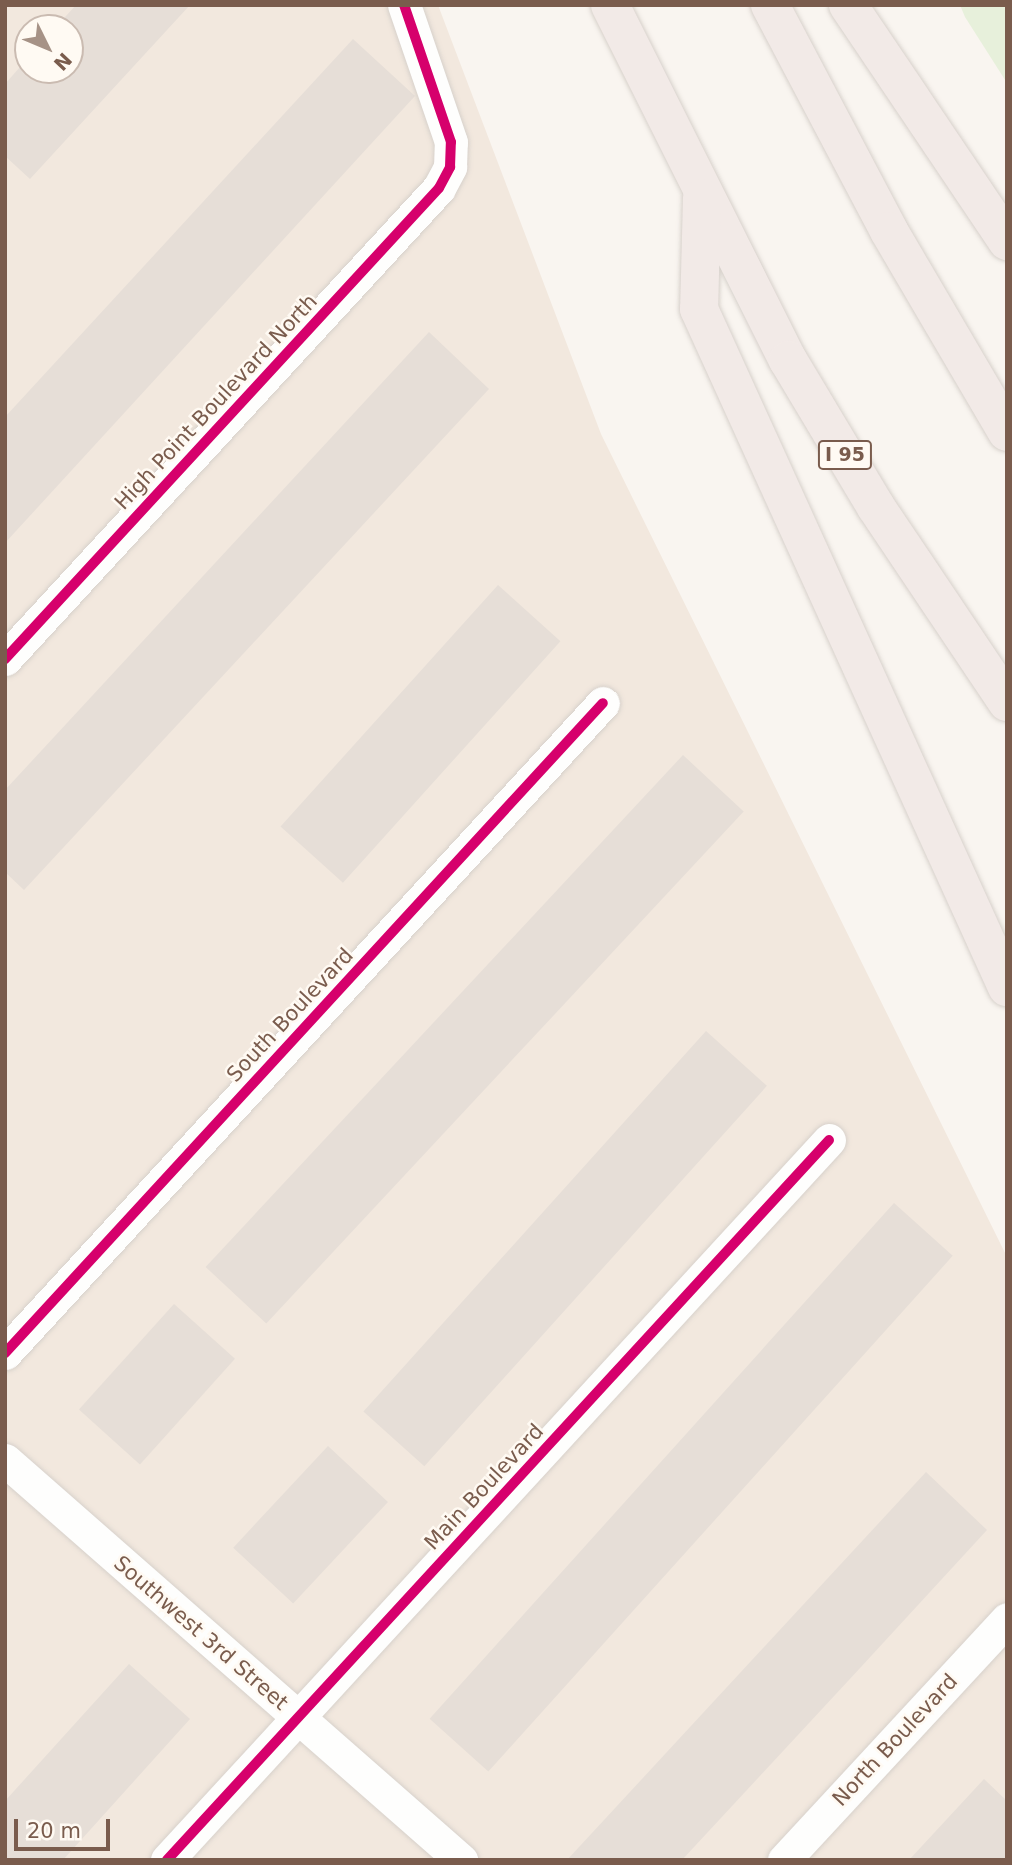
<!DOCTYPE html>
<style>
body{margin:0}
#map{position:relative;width:1012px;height:1865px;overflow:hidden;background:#f9f5f0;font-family:"DejaVu Sans",sans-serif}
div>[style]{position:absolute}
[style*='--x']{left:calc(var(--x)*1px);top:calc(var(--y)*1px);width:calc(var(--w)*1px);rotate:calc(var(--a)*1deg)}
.residential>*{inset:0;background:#f2e8de}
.green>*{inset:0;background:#e7f0db}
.building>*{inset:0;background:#e6ded7;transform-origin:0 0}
.roads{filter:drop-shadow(0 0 2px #d7d1cb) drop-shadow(0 0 2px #d7d1cb)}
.minor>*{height:33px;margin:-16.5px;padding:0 16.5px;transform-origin:16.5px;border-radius:16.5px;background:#fefefd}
.highway>*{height:38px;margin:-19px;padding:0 19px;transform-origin:19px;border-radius:19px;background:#f2eae7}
.cycleway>*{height:10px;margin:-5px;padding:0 5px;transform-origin:5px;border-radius:5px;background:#d6006c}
span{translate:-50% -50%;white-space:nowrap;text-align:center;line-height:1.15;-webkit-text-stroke:5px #fffaf3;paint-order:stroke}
.shield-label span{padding:2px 5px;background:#fffaf3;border:2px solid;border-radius:5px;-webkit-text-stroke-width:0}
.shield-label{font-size:19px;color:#7a5c4d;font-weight:700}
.street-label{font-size:21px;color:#7a5c4d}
.frame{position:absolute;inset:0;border:7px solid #7a5c4d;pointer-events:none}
.north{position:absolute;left:14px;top:14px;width:70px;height:70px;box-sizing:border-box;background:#fffaf3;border:2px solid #cabbb1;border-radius:50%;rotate:133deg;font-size:19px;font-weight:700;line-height:28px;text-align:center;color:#7a5c4d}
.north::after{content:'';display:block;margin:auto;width:24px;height:32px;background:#a69286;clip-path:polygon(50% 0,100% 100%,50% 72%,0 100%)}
.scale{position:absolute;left:14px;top:1819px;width:96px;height:32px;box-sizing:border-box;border:4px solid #7a5c4d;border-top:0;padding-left:9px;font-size:21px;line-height:24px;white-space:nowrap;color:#7a5c4d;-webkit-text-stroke:5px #fffaf3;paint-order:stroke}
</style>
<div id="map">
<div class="residential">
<div style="clip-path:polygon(evenodd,5px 5px,438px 5px,601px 434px,1007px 1257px,1007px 1860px,5px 1860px,5px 5px,28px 28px,70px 28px,70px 70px,28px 70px,28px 28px)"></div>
</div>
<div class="green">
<div style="clip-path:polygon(960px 5px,1007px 5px,1007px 83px,965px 17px)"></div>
</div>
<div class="building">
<div style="clip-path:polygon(76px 5px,190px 5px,30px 179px,5px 156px,5px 84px,28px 58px,28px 70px,70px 70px,70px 28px,55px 28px)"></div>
<div style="clip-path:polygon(353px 39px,415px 96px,5px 543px,5px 417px)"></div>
<div style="clip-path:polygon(429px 332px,489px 389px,24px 890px,5px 872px,5px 790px)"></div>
<div style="left:498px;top:585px;width:84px;height:325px;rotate:42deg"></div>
<div style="left:683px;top:755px;width:83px;height:700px;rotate:43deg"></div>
<div style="left:706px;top:1031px;width:82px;height:512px;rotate:42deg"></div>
<div style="left:894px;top:1203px;width:79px;height:694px;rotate:42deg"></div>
<div style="left:174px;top:1304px;width:82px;height:142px;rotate:42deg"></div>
<div style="left:328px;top:1446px;width:82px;height:139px;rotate:43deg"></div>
<div style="clip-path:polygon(926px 1472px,987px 1530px,861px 1667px,682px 1860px,567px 1860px)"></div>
<div style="clip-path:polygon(129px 1664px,190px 1719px,63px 1860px,5px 1860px,5px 1801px)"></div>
<div style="clip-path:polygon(984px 1779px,1007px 1801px,1007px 1860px,909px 1860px)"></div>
</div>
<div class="roads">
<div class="minor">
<div style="--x:5;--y:659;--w:640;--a:-47.34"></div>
<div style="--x:439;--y:188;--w:24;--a:-62"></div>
<div style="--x:450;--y:167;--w:25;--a:-88"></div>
<div style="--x:451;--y:142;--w:145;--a:-108.9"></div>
<div style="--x:5;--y:1353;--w:883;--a:-47.39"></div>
<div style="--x:5;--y:1460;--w:607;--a:41.26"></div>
<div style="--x:167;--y:1860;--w:978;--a:-47.4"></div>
<div style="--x:784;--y:1860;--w:328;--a:-47.2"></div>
</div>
<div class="highway">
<div style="--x:610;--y:5;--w:397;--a:63.4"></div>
<div style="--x:788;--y:360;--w:171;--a:59.1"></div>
<div style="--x:876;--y:507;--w:235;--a:56.1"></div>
<div style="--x:770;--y:5;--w:255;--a:62.2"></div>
<div style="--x:889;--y:231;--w:233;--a:59.6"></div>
<div style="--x:848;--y:5;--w:285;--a:56"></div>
<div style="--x:702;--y:198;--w:111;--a:91.5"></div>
<div style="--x:699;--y:309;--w:745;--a:65.57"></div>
</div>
</div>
<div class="cycleway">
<div style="--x:5;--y:659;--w:640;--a:-47.34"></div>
<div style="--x:439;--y:188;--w:24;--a:-62"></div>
<div style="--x:450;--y:167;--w:25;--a:-88"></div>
<div style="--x:451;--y:142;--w:145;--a:-108.9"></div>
<div style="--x:5;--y:1353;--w:883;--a:-47.39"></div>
<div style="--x:167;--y:1860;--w:978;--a:-47.4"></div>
</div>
<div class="shield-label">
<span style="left:845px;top:455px">I 95</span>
</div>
<div class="street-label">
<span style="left:216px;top:402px;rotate:-47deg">High Point Boulevard North</span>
<span style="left:290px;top:1015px;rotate:-47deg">South Boulevard</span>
<span style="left:484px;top:1487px;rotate:-47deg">Main Boulevard</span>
<span style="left:201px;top:1633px;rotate:41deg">Southwest 3rd Street</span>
<span style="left:895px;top:1740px;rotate:-47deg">North Boulevard</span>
</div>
<div class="frame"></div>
<div class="north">N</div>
<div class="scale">20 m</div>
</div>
